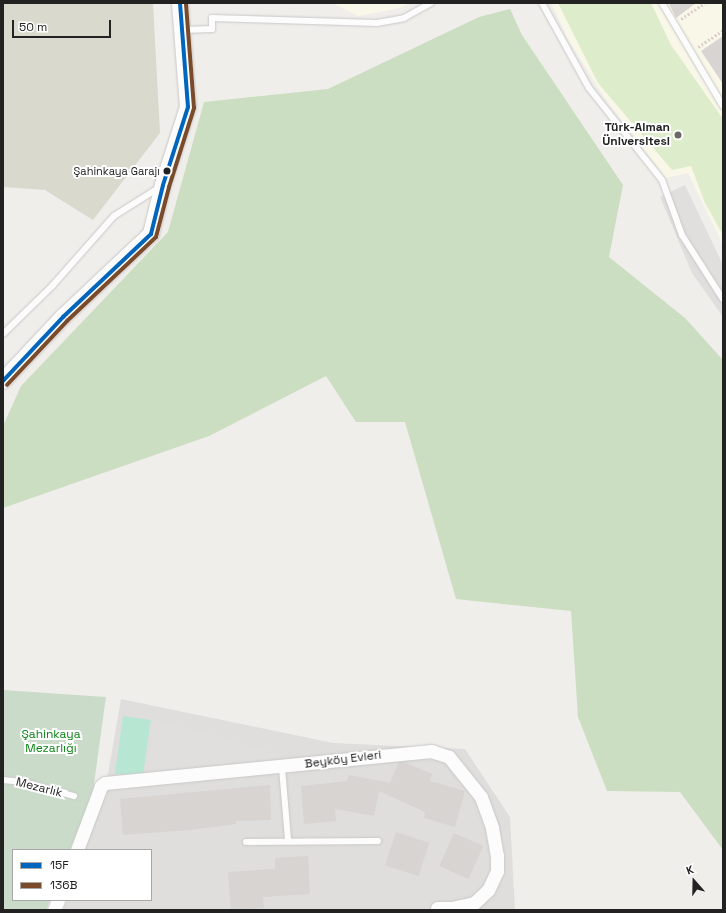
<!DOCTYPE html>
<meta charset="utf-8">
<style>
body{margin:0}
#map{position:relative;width:726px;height:913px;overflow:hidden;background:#f0eeeb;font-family:"Space Grotesk",sans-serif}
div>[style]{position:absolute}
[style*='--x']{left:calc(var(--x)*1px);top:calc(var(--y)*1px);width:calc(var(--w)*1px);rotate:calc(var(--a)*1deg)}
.residential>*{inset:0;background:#dfdedc}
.education>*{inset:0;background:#f8f7e8}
.construction>*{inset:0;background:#d9d9cd}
.grass>*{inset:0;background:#ddeccb}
.forest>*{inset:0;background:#cbdec1}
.cemetery>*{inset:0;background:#cadbca}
.pitch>*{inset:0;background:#b7e6d2;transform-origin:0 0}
.parking>*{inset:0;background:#e0dfde}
.building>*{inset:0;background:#d7d4d2;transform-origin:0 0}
.path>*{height:2.5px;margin-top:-1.25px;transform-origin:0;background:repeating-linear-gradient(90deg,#dccecd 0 2px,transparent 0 4px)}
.roads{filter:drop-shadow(0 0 1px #c9c8c7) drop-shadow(0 0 1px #c9c8c7)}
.service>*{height:6px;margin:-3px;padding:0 3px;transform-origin:3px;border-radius:3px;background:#fdfcfc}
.minor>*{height:13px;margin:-6.5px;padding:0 6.5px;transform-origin:6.5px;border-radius:6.5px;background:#fdfcfc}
.tertiary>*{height:16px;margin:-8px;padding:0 8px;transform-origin:8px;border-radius:8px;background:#fdfcfc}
.bus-1>*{height:4px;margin:-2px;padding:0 2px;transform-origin:2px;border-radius:2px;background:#0065bd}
.bus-2>*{height:4px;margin:-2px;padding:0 2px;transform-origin:2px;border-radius:2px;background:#7a4b2a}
.dots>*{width:11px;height:11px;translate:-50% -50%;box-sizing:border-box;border:2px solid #fff;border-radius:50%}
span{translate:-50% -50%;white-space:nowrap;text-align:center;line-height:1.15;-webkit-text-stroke:4px #fff;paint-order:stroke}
.bus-label{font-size:11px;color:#222}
.right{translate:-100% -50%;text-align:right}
.poi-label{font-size:12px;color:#222;font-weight:700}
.park-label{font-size:12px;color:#0c8416}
.street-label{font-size:12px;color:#222}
.frame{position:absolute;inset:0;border:4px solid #222;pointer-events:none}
.legend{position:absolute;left:12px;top:849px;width:140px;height:52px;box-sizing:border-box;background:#fff;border:1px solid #a7a7a7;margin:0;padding:5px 7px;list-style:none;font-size:12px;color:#222}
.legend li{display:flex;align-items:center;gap:8px;height:20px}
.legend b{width:20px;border:1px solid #a7a7a7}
.north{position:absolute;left:674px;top:861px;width:40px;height:40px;-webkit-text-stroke:3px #fff;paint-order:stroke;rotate:340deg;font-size:11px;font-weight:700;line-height:16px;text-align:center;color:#222}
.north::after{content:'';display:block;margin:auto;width:14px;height:18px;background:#222;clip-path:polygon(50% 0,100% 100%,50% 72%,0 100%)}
.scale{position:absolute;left:12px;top:20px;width:99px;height:18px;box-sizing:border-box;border:2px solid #222;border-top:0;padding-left:5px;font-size:12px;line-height:14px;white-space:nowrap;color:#222;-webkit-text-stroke:3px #fff;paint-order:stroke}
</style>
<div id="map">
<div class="residential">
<div style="clip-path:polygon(121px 699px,333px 743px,465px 749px,510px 817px,515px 910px,63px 910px,67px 900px,151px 900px,151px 850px,85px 850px,104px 797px)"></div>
</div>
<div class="education">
<div style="clip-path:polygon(332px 3px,409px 3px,400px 8px,358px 16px)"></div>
<div style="clip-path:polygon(551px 3px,723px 3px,723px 245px,688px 173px,666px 178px,604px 97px,569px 41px)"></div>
</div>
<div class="construction">
<div style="clip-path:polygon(3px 3px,153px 3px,160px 133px,93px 220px,45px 190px,3px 187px)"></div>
</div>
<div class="grass">
<div style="clip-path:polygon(558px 3px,651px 3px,671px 45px,723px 119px,723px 235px,705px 203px,691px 166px,672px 170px,598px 83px)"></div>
</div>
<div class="forest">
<div style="clip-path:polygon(510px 9px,522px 35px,623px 185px,609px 257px,685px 318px,723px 360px,723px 850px,680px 792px,607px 791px,578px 717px,571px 611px,456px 599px,405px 422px,356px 422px,326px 376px,209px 436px,3px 508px,3px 426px,21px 386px,168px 232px,204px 102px,328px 89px,479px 17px)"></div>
</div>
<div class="cemetery">
<div style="clip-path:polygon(3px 690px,106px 697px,93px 791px,70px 850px,13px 850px,13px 900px,50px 900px,46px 910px,3px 910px)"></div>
</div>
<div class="pitch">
<div style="left:123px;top:716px;width:28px;height:58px;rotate:8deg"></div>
</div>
<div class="parking">
<div style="clip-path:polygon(685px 185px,723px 265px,723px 317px,692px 273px,660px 197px)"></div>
<div style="clip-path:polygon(153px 719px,279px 754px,278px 766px,148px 773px)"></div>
</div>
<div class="building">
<div style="clip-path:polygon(669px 3px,696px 3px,676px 18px)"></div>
<div style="clip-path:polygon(723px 36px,723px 84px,701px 51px)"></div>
<div style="clip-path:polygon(399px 762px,404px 762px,432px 774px,430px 781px,465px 791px,455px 827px,424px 818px,425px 812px,379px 791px,374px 816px,335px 809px,336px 821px,304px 824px,301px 786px,347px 781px,349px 775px,390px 783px)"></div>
<div style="clip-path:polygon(270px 785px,271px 820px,235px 821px,236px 824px,190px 830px,123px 835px,120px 799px)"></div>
<div style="left:396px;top:832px;width:35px;height:35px;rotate:18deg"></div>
<div style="left:454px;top:833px;width:32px;height:36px;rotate:24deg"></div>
<div style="clip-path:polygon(308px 856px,310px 894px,263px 897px,264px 908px,231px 910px,228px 872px,275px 869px,275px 858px)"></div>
</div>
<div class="path">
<div style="--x:681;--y:19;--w:29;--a:-34"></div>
<div style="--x:698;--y:47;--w:30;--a:-34"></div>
</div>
<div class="roads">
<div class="service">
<div style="--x:542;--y:3;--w:97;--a:61.1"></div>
<div style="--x:589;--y:88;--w:117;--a:51.6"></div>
<div style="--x:662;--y:180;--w:59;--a:70"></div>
<div style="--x:682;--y:235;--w:76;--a:57.4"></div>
<div style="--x:662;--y:3;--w:120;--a:59.4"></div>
<div style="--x:183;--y:30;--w:29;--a:-2"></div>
<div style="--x:212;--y:29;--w:11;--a:-90"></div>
<div style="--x:212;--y:18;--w:165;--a:1.7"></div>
<div style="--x:377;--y:23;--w:27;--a:-10"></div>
<div style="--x:404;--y:18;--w:31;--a:-29"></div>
<div style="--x:3;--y:334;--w:70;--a:-44.4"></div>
<div style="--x:53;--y:285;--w:92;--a:-48.5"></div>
<div style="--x:114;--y:216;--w:54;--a:-32.2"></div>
<div style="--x:282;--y:768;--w:72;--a:85.2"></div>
<div style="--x:3;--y:780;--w:20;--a:6"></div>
<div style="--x:23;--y:782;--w:53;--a:15.4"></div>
<div style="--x:246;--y:842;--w:132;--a:-0.4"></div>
</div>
<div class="minor">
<div style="--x:77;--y:850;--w:68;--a:-69.4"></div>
<div style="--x:101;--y:786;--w:5;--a:-37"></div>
<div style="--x:105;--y:783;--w:328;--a:-5.6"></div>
<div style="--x:431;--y:751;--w:19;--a:18"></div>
<div style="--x:449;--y:757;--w:51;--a:51.3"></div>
<div style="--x:481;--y:797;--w:33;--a:70"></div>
<div style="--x:492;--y:828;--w:27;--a:80"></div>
<div style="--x:497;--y:855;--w:16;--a:90"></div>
<div style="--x:497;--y:871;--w:21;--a:115"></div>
<div style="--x:488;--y:890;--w:19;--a:137"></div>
<div style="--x:474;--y:903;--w:22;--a:167"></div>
<div style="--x:453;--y:908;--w:16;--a:180"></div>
<div style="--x:54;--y:910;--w:11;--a:-68"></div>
</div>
<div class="tertiary">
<div style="--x:3;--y:381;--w:88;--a:-46.8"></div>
<div style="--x:63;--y:317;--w:121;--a:-43.3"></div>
<div style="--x:151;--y:234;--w:50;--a:-76.2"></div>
<div style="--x:163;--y:185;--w:82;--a:-72.2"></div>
<div style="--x:188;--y:107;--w:104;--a:-94.4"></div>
</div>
</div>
<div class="bus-1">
<div style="--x:3;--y:381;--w:88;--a:-46.8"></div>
<div style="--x:63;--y:317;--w:121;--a:-43.3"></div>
<div style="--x:151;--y:234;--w:50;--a:-76.2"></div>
<div style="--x:163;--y:185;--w:82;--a:-72.2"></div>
<div style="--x:188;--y:107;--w:104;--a:-94.4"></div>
</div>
<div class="bus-2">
<div style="--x:7;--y:385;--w:88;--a:-46.8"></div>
<div style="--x:67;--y:321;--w:122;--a:-43.3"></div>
<div style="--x:156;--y:237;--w:52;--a:-75.4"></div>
<div style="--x:169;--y:187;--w:83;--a:-72.4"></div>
<div style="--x:194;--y:108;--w:105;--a:-94.4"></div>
</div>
<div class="dots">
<div style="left:678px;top:135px;background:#6a6968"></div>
<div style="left:167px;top:171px;background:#222"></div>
</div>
<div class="bus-label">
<span class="right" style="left:160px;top:171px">Şahinkaya Garajı</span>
</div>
<div class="poi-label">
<span class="right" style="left:670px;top:135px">Türk-Alman<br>Üniversitesi</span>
</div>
<div class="park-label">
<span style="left:51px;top:742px">Şahinkaya<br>Mezarlığı</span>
</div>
<div class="street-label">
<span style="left:343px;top:760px;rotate:-7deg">Beyköy Evleri</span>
<span style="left:39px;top:788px;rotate:14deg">Mezarlık</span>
</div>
<div class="frame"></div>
<ul class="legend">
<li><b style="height:5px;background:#0065bd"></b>15F</li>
<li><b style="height:5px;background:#7a4b2a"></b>136B</li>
</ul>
<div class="north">K</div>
<div class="scale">50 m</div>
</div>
